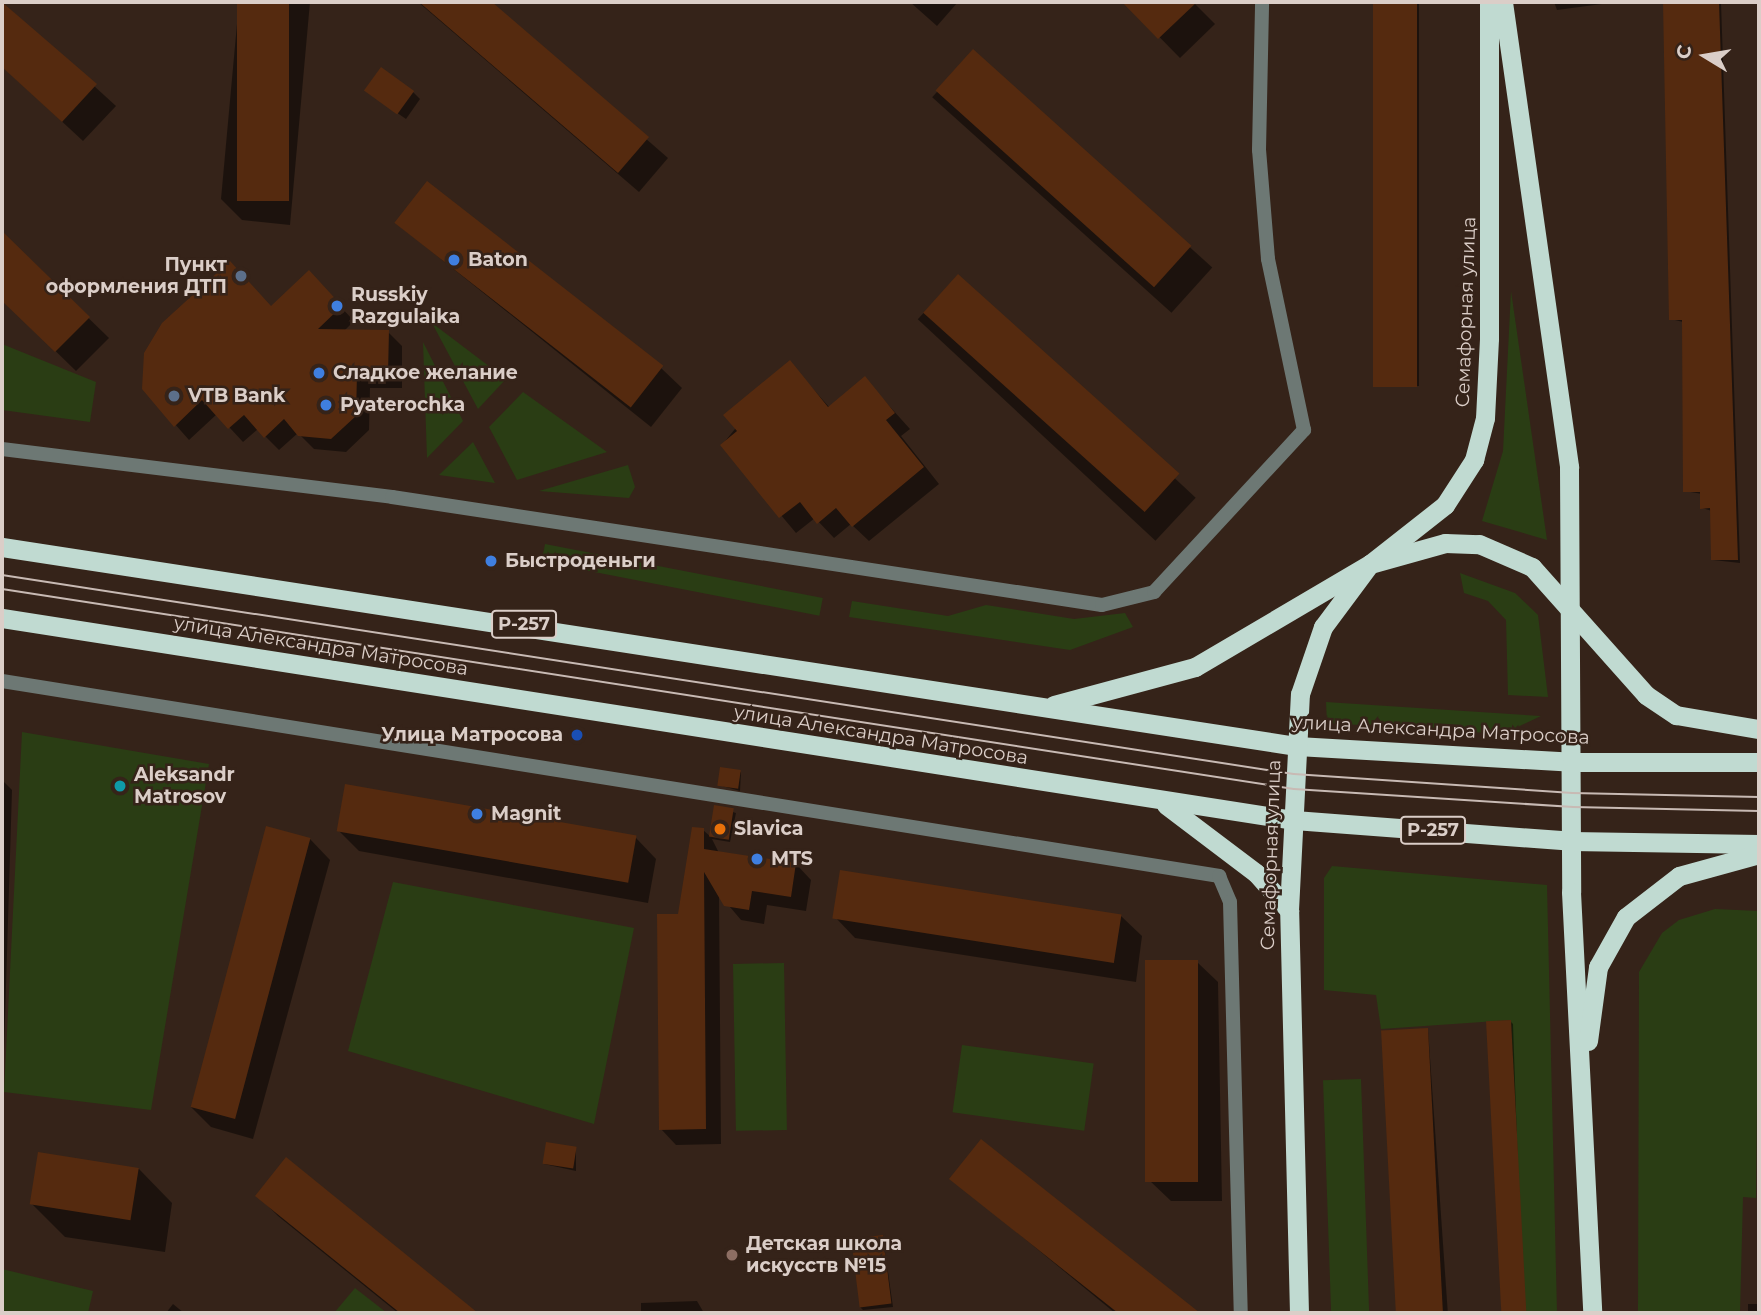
<!DOCTYPE html>
<meta charset="utf-8">
<style>
body{margin:0}
#map{position:relative;width:1761px;height:1315px;overflow:hidden;background:#352319;font-family:Montserrat,sans-serif}
div>[style]{position:absolute}
[style*='--x']{left:calc(var(--x)*1px);top:calc(var(--y)*1px);width:calc(var(--w)*1px);rotate:calc(var(--a)*1deg)}
.green>*{inset:0;background:#2a3d14;transform-origin:0 0}
.shadow>*{inset:0;background:#0007;transform-origin:0 0}
.building>*{inset:0;background:#552a0f;transform-origin:0 0}
.minor>*{height:14px;margin:-7px;padding:0 7px;transform-origin:7px;border-radius:7px;background:#6d7874}
.trunk>*{height:19px;margin:-9.5px;padding:0 9.5px;transform-origin:9.5px;border-radius:9.5px;background:#c0dad1}
.tram>*{height:2px;margin:-1px;padding:0 1px;transform-origin:1px;border-radius:1px;background:#c8bab4}
.dots>*{width:19px;height:19px;translate:-50% -50%;box-sizing:border-box;border:4px solid #352319;border-radius:50%}
span{translate:-50% -50%;white-space:nowrap;text-align:center;line-height:1.15;-webkit-text-stroke:5px #352319;paint-order:stroke}
.shield-label span{padding:2px 5px;background:#352319;border:2px solid;border-radius:5px;-webkit-text-stroke-width:0}
.shield-label{font-size:18px;color:#dbcec8;font-weight:700}
.poi-label{font-size:19px;color:#dbcec8;font-weight:700}
.left{translate:0 -50%;text-align:left}
.right{translate:-100% -50%;text-align:right}
.street-label{font-size:19px;color:#dbcec8}
.frame{position:absolute;inset:0;border:4px solid #dbcec8;pointer-events:none}
.north{position:absolute;left:1670px;top:21px;width:70px;height:70px;-webkit-text-stroke:5px #352319;paint-order:stroke;rotate:281deg;font-size:19px;font-weight:700;line-height:28px;text-align:center;color:#dbcec8}
.north::after{content:'';display:block;margin:auto;width:24px;height:32px;background:#dbcec8;clip-path:polygon(50% 0,100% 100%,50% 72%,0 100%)}
</style>
<div id="map">
<div class="green">
<div style="clip-path:polygon(1511px 291px,1547px 540px,1482px 521px,1503px 451px)"></div>
<div style="clip-path:polygon(432px 323px,506px 379px,478px 409px)"></div>
<div style="clip-path:polygon(423px 342px,463px 421px,427px 458px)"></div>
<div style="clip-path:polygon(2px 344px,96px 382px,90px 422px,2px 410px)"></div>
<div style="clip-path:polygon(523px 392px,607px 452px,517px 480px,489px 427px)"></div>
<div style="clip-path:polygon(473px 442px,495px 483px,439px 475px)"></div>
<div style="clip-path:polygon(628px 465px,635px 487px,629px 498px,539px 491px)"></div>
<div style="left:545px;top:544px;width:283px;height:18px;rotate:11deg"></div>
<div style="clip-path:polygon(1460px 573px,1515px 593px,1538px 615px,1548px 697px,1508px 695px,1506px 620px,1488px 601px,1464px 593px)"></div>
<div style="clip-path:polygon(852px 601px,948px 616px,986px 605px,1074px 619px,1125px 613px,1133px 627px,1070px 650px,849px 617px)"></div>
<div style="clip-path:polygon(1326px 702px,1541px 716px,1503px 734px,1327px 723px)"></div>
<div style="clip-path:polygon(22px 732px,209px 764px,151px 1110px,4px 1092px)"></div>
<div style="clip-path:polygon(1332px 866px,1547px 885px,1557px 1313px,1524px 1313px,1511px 1020px,1381px 1029px,1376px 995px,1324px 990px,1324px 878px)"></div>
<div style="clip-path:polygon(393px 882px,634px 928px,594px 1124px,348px 1051px)"></div>
<div style="clip-path:polygon(1715px 909px,1759px 911px,1756px 1198px,1743px 1197px,1740px 1313px,1638px 1313px,1639px 972px,1662px 933px,1679px 920px)"></div>
<div style="left:784px;top:963px;width:167px;height:51px;rotate:89deg"></div>
<div style="left:962px;top:1045px;width:133px;height:68px;rotate:8deg"></div>
<div style="left:1361px;top:1079px;width:234px;height:38px;rotate:88deg"></div>
<div style="clip-path:polygon(2px 1269px,93px 1291px,88px 1313px,2px 1313px)"></div>
<div style="clip-path:polygon(355px 1288px,387px 1313px,334px 1313px)"></div>
</div>
<div class="shadow">
<div style="clip-path:polygon(2px 2px,116px 106px,83px 141px,2px 66px)"></div>
<div style="clip-path:polygon(239px 2px,310px 2px,290px 225px,242px 220px,221px 199px)"></div>
<div style="clip-path:polygon(418px 2px,489px 2px,668px 158px,639px 192px)"></div>
<div style="clip-path:polygon(910px 2px,958px 2px,937px 26px)"></div>
<div style="clip-path:polygon(1125px 2px,1193px 2px,1215px 24px,1180px 58px)"></div>
<div style="left:1375px;top:2px;width:44px;height:384px"></div>
<div style="clip-path:polygon(1554px 2px,1602px 2px,1602px 4px,1557px 10px)"></div>
<div style="clip-path:polygon(1664px 2px,1721px 2px,1740px 563px,1713px 560px,1712px 511px,1702px 508px,1702px 494px,1685px 491px,1683px 322px,1671px 319px)"></div>
<div style="left:973px;top:52px;width:322px;height:61px;rotate:42deg"></div>
<div style="clip-path:polygon(413px 92px,420px 99px,406px 119px,374px 97px)"></div>
<div style="clip-path:polygon(396px 223px,661px 368px,682px 388px,651px 427px)"></div>
<div style="clip-path:polygon(2px 234px,109px 338px,76px 371px,2px 299px)"></div>
<div style="left:958px;top:276px;width:325px;height:59px;rotate:43deg"></div>
<div style="clip-path:polygon(322px 287px,354px 321px,344px 331px,388px 332px,402px 346px,402px 388px,370px 388px,369px 430px,346px 452px,314px 449px,298px 433px,279px 450px,258px 429px,243px 442px,217px 414px,189px 440px,144px 389px,272px 308px)"></div>
<div style="clip-path:polygon(789px 362px,830px 408px,865px 379px,910px 429px,901px 436px,939px 484px,869px 541px,851px 524px,834px 538px,815px 518px,796px 533px,722px 445px)"></div>
<div style="clip-path:polygon(741px 772px,740px 791px,719px 785px)"></div>
<div style="clip-path:polygon(2px 780px,12px 790px,3px 1084px,2px 1084px)"></div>
<div style="clip-path:polygon(716px 807px,736px 813px,730px 842px,712px 839px,719px 853px,796px 864px,811px 880px,806px 911px,767px 905px,764px 924px,741px 920px,719px 894px,721px 1144px,676px 1145px,661px 1129px,680px 916px,703px 830px,711px 837px)"></div>
<div style="clip-path:polygon(338px 830px,636px 838px,656px 859px,648px 903px,359px 851px)"></div>
<div style="clip-path:polygon(310px 839px,330px 860px,253px 1139px,211px 1127px,191px 1107px)"></div>
<div style="clip-path:polygon(1121px 916px,1142px 936px,1136px 982px,855px 938px,835px 917px)"></div>
<div style="clip-path:polygon(1197px 962px,1218px 982px,1222px 1201px,1171px 1201px,1150px 1181px)"></div>
<div style="clip-path:polygon(1510px 1021px,1513px 1024px,1523px 1313px,1502px 1313px,1488px 1023px)"></div>
<div style="left:1428px;top:1029px;width:285px;height:46px;rotate:86deg"></div>
<div style="clip-path:polygon(981px 1142px,1197px 1313px,1115px 1313px,952px 1179px)"></div>
<div style="clip-path:polygon(576px 1148px,576px 1171px,544px 1164px)"></div>
<div style="clip-path:polygon(287px 1160px,475px 1313px,398px 1313px,278px 1216px,258px 1196px)"></div>
<div style="clip-path:polygon(139px 1169px,172px 1203px,165px 1252px,65px 1237px,32px 1204px)"></div>
<div style="clip-path:polygon(883px 1237px,893px 1307px,863px 1310px,860px 1307px)"></div>
<div style="clip-path:polygon(697px 1301px,704px 1313px,641px 1313px,641px 1303px)"></div>
<div style="clip-path:polygon(173px 1304px,184px 1313px,166px 1313px)"></div>
<div style="left:1748px;top:1304px;width:11px;height:9px"></div>
</div>
<div class="building">
<div style="clip-path:polygon(2px 2px,97px 84px,62px 122px,2px 67px)"></div>
<div style="left:237px;top:2px;width:52px;height:199px"></div>
<div style="clip-path:polygon(419px 2px,492px 2px,649px 137px,618px 173px)"></div>
<div style="clip-path:polygon(1122px 2px,1197px 2px,1158px 39px)"></div>
<div style="left:1373px;top:2px;width:44px;height:385px"></div>
<div style="clip-path:polygon(1663px 2px,1719px 2px,1738px 560px,1711px 560px,1710px 508px,1700px 509px,1700px 492px,1683px 492px,1682px 320px,1669px 320px)"></div>
<div style="left:973px;top:49px;width:294px;height:56px;rotate:42deg"></div>
<div style="left:381px;top:67px;width:41px;height:29px;rotate:36deg"></div>
<div style="left:427px;top:181px;width:300px;height:53px;rotate:38deg"></div>
<div style="clip-path:polygon(2px 231px,90px 317px,55px 352px,2px 301px)"></div>
<div style="clip-path:polygon(230px 261px,271px 306px,309px 270px,342px 306px,318px 329px,389px 330px,388px 375px,357px 374px,356px 416px,331px 439px,298px 436px,284px 419px,264px 438px,244px 415px,228px 429px,202px 400px,174px 427px,142px 389px,144px 353px,162px 323px)"></div>
<div style="left:958px;top:274px;width:298px;height:52px;rotate:42deg"></div>
<div style="clip-path:polygon(790px 360px,828px 407px,865px 376px,895px 413px,886px 420px,924px 467px,852px 527px,836px 508px,817px 524px,800px 502px,779px 518px,720px 445px,737px 431px,723px 415px)"></div>
<div style="left:720px;top:767px;width:21px;height:19px;rotate:8deg"></div>
<div style="left:345px;top:784px;width:296px;height:48px;rotate:10deg"></div>
<div style="left:714px;top:805px;width:20px;height:32px;rotate:9deg"></div>
<div style="left:266px;top:826px;width:46px;height:291px;rotate:15deg"></div>
<div style="clip-path:polygon(692px 827px,704px 828px,704px 849px,796px 863px,791px 897px,752px 891px,749px 910px,724px 906px,704px 872px,706px 1129px,659px 1130px,657px 914px,678px 914px)"></div>
<div style="left:840px;top:870px;width:285px;height:49px;rotate:9deg"></div>
<div style="left:1145px;top:960px;width:53px;height:222px"></div>
<div style="left:1511px;top:1020px;width:293px;height:25px;rotate:87deg"></div>
<div style="left:1428px;top:1028px;width:285px;height:47px;rotate:87deg"></div>
<div style="clip-path:polygon(981px 1139px,1200px 1313px,1118px 1313px,949px 1179px)"></div>
<div style="left:546px;top:1142px;width:31px;height:22px;rotate:9deg"></div>
<div style="left:38px;top:1152px;width:102px;height:53px;rotate:9deg"></div>
<div style="clip-path:polygon(286px 1157px,478px 1313px,400px 1313px,255px 1196px)"></div>
<div style="left:883px;top:1235px;width:69px;height:32px;rotate:83deg"></div>
</div>
<div class="minor">
<div style="--x:2;--y:449;--w:393;--a:7"></div>
<div style="--x:392;--y:497;--w:718;--a:8.65"></div>
<div style="--x:1102;--y:605;--w:54;--a:-14"></div>
<div style="--x:1154;--y:592;--w:221;--a:-47.2"></div>
<div style="--x:1304;--y:430;--w:175;--a:-101.9"></div>
<div style="--x:1268;--y:259;--w:109;--a:-94.7"></div>
<div style="--x:1259;--y:150;--w:148;--a:-88.8"></div>
<div style="--x:2;--y:681;--w:1233;--a:9.1"></div>
<div style="--x:1219;--y:876;--w:28;--a:67"></div>
<div style="--x:1230;--y:902;--w:411;--a:88.5"></div>
</div>
<div class="trunk">
<div style="--x:1503;--y:2;--w:470;--a:81.9"></div>
<div style="--x:1569;--y:467;--w:425;--a:89.7"></div>
<div style="--x:1571;--y:892;--w:422;--a:87.1"></div>
<div style="--x:2;--y:547;--w:1310;--a:8.74"></div>
<div style="--x:1297;--y:746;--w:275;--a:3.3"></div>
<div style="--x:1572;--y:762;--w:187;--a:0"></div>
<div style="--x:2;--y:618;--w:1308;--a:8.89"></div>
<div style="--x:1294;--y:820;--w:278;--a:4.3"></div>
<div style="--x:1571;--y:841;--w:188;--a:0.9"></div>
<div style="--x:1054;--y:705;--w:146;--a:-15.1"></div>
<div style="--x:1195;--y:667;--w:203;--a:-30.5"></div>
<div style="--x:1370;--y:564;--w:78;--a:-15.6"></div>
<div style="--x:1445;--y:543;--w:34;--a:2"></div>
<div style="--x:1479;--y:544;--w:58;--a:23.5"></div>
<div style="--x:1532;--y:567;--w:171;--a:48.3"></div>
<div style="--x:1646;--y:695;--w:36;--a:34"></div>
<div style="--x:1676;--y:715;--w:84;--a:9.6"></div>
<div style="--x:1166;--y:805;--w:113;--a:37.1"></div>
<div style="--x:1256;--y:873;--w:50;--a:48.3"></div>
<div style="--x:1588;--y:1041;--w:75;--a:-82.3"></div>
<div style="--x:1598;--y:967;--w:57;--a:-60.8"></div>
<div style="--x:1626;--y:917;--w:67;--a:-37.7"></div>
<div style="--x:1679;--y:876;--w:83;--a:-15.4"></div>
<div style="--x:1299;--y:1313;--w:403;--a:-91.4"></div>
<div style="--x:1289;--y:910;--w:216;--a:-87.1"></div>
<div style="--x:1300;--y:694;--w:71;--a:-71.1"></div>
<div style="--x:1323;--y:627;--w:79;--a:-53.3"></div>
<div style="--x:1370;--y:564;--w:95;--a:-38.2"></div>
<div style="--x:1445;--y:505;--w:54;--a:-57.2"></div>
<div style="--x:1474;--y:460;--w:43;--a:-75.3"></div>
<div style="--x:1485;--y:418;--w:80;--a:-87.1"></div>
<div style="--x:1489;--y:338;--w:336;--a:-90"></div>
</div>
<div class="tram">
<div style="--x:2;--y:575;--w:1307;--a:8.76"></div>
<div style="--x:1294;--y:774;--w:279;--a:3.9"></div>
<div style="--x:1572;--y:793;--w:187;--a:1.2"></div>
<div style="--x:2;--y:589;--w:1307;--a:8.8"></div>
<div style="--x:1294;--y:789;--w:280;--a:3.7"></div>
<div style="--x:1573;--y:807;--w:186;--a:1.2"></div>
</div>
<div class="dots">
<div style="left:454px;top:260px;background:#3f7fe0"></div>
<div style="left:241px;top:276px;background:#5c6f8a"></div>
<div style="left:337px;top:306px;background:#3f7fe0"></div>
<div style="left:319px;top:373px;background:#3f7fe0"></div>
<div style="left:174px;top:396px;background:#5c6f8a"></div>
<div style="left:326px;top:405px;background:#3f7fe0"></div>
<div style="left:491px;top:561px;background:#3f7fe0"></div>
<div style="left:577px;top:735px;background:#1a4fb4"></div>
<div style="left:120px;top:786px;background:#0f9aa8"></div>
<div style="left:477px;top:814px;background:#3f7fe0"></div>
<div style="left:720px;top:829px;background:#e8710a"></div>
<div style="left:757px;top:859px;background:#3f7fe0"></div>
<div style="left:732px;top:1255px;background:#8d6e63"></div>
</div>
<div class="shield-label">
<span style="left:524px;top:624px">Р-257</span>
<span style="left:1433px;top:830px">Р-257</span>
</div>
<div class="poi-label">
<span class="left" style="left:468px;top:260px">Baton</span>
<span class="right" style="left:227px;top:276px">Пункт<br>оформления ДТП</span>
<span class="left" style="left:351px;top:306px">Russkiy<br>Razgulaika</span>
<span class="left" style="left:333px;top:373px">Сладкое желание</span>
<span class="left" style="left:188px;top:396px">VTB Bank</span>
<span class="left" style="left:340px;top:405px">Pyaterochka</span>
<span class="left" style="left:505px;top:561px">Быстроденьги</span>
<span class="right" style="left:563px;top:735px">Улица Матросова</span>
<span class="left" style="left:134px;top:786px">Aleksandr<br>Matrosov</span>
<span class="left" style="left:491px;top:814px">Magnit</span>
<span class="left" style="left:734px;top:829px">Slavica</span>
<span class="left" style="left:771px;top:859px">MTS</span>
<span class="left" style="left:746px;top:1255px">Детская школа<br>искусств №15</span>
</div>
<div class="street-label">
<span style="left:1466px;top:312px;rotate:-88deg">Семафорная улица</span>
<span style="left:321px;top:646px;rotate:9deg">улица Александра Матросова</span>
<span style="left:1441px;top:730px;rotate:3deg">улица Александра Матросова</span>
<span style="left:881px;top:735px;rotate:9deg">улица Александра Матросова</span>
<span style="left:1271px;top:855px;rotate:-88deg">Семафорная улица</span>
</div>
<div class="frame"></div>
<div class="north">С</div>
</div>
